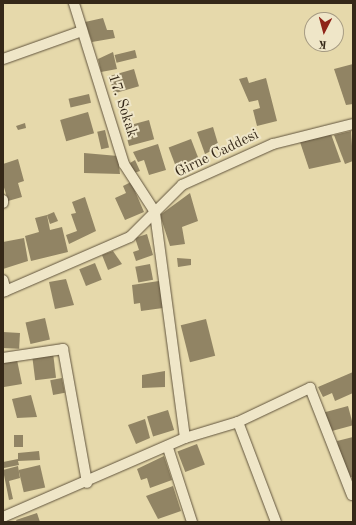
<!DOCTYPE html>
<style>
body{margin:0}
#map{position:relative;width:356px;height:525px;overflow:hidden;background:#e6d9ab;font-family:"Old Standard TT",serif}
div>[style]{position:absolute}
[style*='--x']{left:calc(var(--x)*1px);top:calc(var(--y)*1px);width:calc(var(--w)*1px);rotate:calc(var(--a)*1deg)}
.building>*{inset:0;background:#918464;transform-origin:0 0}
.roads{filter:drop-shadow(0 0 1px #61543d) drop-shadow(0 0 1px #61543d)}
.minor>*{height:10px;margin:-5px;padding:0 5px;transform-origin:5px;border-radius:5px;background:#efe6c8}
span{translate:-50% -50%;white-space:nowrap;text-align:center;line-height:1.15;-webkit-text-stroke:4px #efe6c8;paint-order:stroke}
.street-label{font-size:15px;color:#352818}
.frame{position:absolute;inset:0;border:4px solid #352818;pointer-events:none}
.north{position:absolute;left:304px;top:12px;width:40px;height:40px;box-sizing:border-box;background:#efe6c8;border:1px solid #a59a82;border-radius:50%;rotate:186deg;font-size:11px;font-weight:700;line-height:16px;text-align:center;color:#352818}
.north::after{content:'';display:block;margin:auto;width:14px;height:18px;background:#8f2418;clip-path:polygon(50% 0,100% 100%,50% 72%,0 100%)}
</style>
<div id="map">
<div class="building">
<div style="clip-path:polygon(103px 18px,107px 30px,113px 30px,115px 38px,92px 42px,85px 22px)"></div>
<div style="left:135px;top:50px;width:8px;height:21px;rotate:76deg"></div>
<div style="clip-path:polygon(113px 52px,117px 69px,101px 72px,98px 59px)"></div>
<div style="clip-path:polygon(353px 64px,353px 104px,346px 105px,334px 69px)"></div>
<div style="left:134px;top:69px;width:18px;height:26px;rotate:74deg"></div>
<div style="clip-path:polygon(247px 77px,249px 83px,266px 78px,277px 121px,257px 126px,253px 110px,260px 108px,258px 100px,249px 102px,239px 79px)"></div>
<div style="left:89px;top:94px;width:9px;height:21px;rotate:77deg"></div>
<div style="left:88px;top:112px;width:22px;height:29px;rotate:74deg"></div>
<div style="left:149px;top:120px;width:20px;height:26px;rotate:75deg"></div>
<div style="clip-path:polygon(25px 123px,26px 128px,18px 130px,16px 126px)"></div>
<div style="clip-path:polygon(213px 127px,219px 147px,205px 154px,197px 132px)"></div>
<div style="left:105px;top:130px;width:18px;height:8px;rotate:77deg"></div>
<div style="clip-path:polygon(351px 131px,353px 161px,345px 164px,334px 135px)"></div>
<div style="clip-path:polygon(331px 134px,341px 162px,309px 169px,300px 142px)"></div>
<div style="left:191px;top:139px;width:25px;height:24px;rotate:69deg"></div>
<div style="clip-path:polygon(158px 144px,166px 170px,149px 175px,144px 160px,138px 162px,133px 152px)"></div>
<div style="left:228px;top:146px;width:6px;height:9px;rotate:72deg"></div>
<div style="clip-path:polygon(84px 153px,118px 156px,120px 174px,84px 173px)"></div>
<div style="clip-path:polygon(18px 159px,24px 181px,18px 183px,22px 197px,8px 201px,3px 184px,3px 164px)"></div>
<div style="clip-path:polygon(135px 160px,140px 171px,134px 173px,130px 163px)"></div>
<div style="clip-path:polygon(131px 182px,144px 212px,125px 220px,115px 198px,126px 193px,123px 186px)"></div>
<div style="clip-path:polygon(190px 193px,198px 221px,182px 227px,185px 244px,170px 246px,160px 215px)"></div>
<div style="clip-path:polygon(85px 197px,96px 231px,69px 244px,66px 235px,77px 231px,71px 214px,76px 213px,72px 202px)"></div>
<div style="clip-path:polygon(54px 212px,58px 221px,50px 224px,47px 215px)"></div>
<div style="clip-path:polygon(47px 215px,50px 230px,62px 227px,68px 252px,31px 261px,25px 236px,39px 232px,35px 218px)"></div>
<div style="clip-path:polygon(147px 234px,153px 255px,136px 261px,133px 252px,139px 250px,135px 238px)"></div>
<div style="clip-path:polygon(24px 238px,28px 261px,3px 269px,3px 242px)"></div>
<div style="clip-path:polygon(113px 251px,122px 264px,108px 270px,102px 255px)"></div>
<div style="clip-path:polygon(177px 258px,191px 259px,191px 265px,178px 267px)"></div>
<div style="left:95px;top:263px;width:18px;height:17px;rotate:68deg"></div>
<div style="left:150px;top:264px;width:16px;height:15px;rotate:79deg"></div>
<div style="clip-path:polygon(66px 279px,74px 305px,55px 309px,49px 282px)"></div>
<div style="clip-path:polygon(159px 281px,163px 308px,141px 311px,140px 303px,134px 304px,132px 285px)"></div>
<div style="left:45px;top:318px;width:22px;height:20px;rotate:77deg"></div>
<div style="left:206px;top:319px;width:38px;height:26px;rotate:76deg"></div>
<div style="left:3px;top:332px;width:17px;height:16px;rotate:3deg"></div>
<div style="left:53px;top:353px;width:25px;height:21px;rotate:83deg"></div>
<div style="clip-path:polygon(17px 360px,22px 384px,4px 387px,3px 363px)"></div>
<div style="clip-path:polygon(165px 371px,165px 387px,142px 388px,142px 375px)"></div>
<div style="clip-path:polygon(353px 372px,353px 393px,335px 401px,332px 393px,323px 397px,318px 387px)"></div>
<div style="left:62px;top:378px;width:15px;height:12px;rotate:79deg"></div>
<div style="clip-path:polygon(31px 395px,37px 417px,17px 418px,12px 399px)"></div>
<div style="left:348px;top:406px;width:20px;height:24px;rotate:75deg"></div>
<div style="left:168px;top:410px;width:21px;height:22px;rotate:73deg"></div>
<div style="clip-path:polygon(145px 419px,150px 438px,136px 444px,128px 425px)"></div>
<div style="left:14px;top:435px;width:9px;height:12px"></div>
<div style="clip-path:polygon(353px 437px,353px 477px,345px 478px,337px 441px)"></div>
<div style="left:197px;top:444px;width:22px;height:21px;rotate:69deg"></div>
<div style="clip-path:polygon(39px 451px,40px 460px,18px 461px,19px 465px,4px 468px,3px 462px,18px 459px,18px 453px)"></div>
<div style="clip-path:polygon(164px 456px,172px 480px,150px 488px,147px 478px,141px 480px,137px 469px)"></div>
<div style="left:40px;top:465px;width:23px;height:22px;rotate:77deg"></div>
<div style="clip-path:polygon(18px 466px,20px 478px,9px 481px,13px 499px,9px 500px,3px 470px)"></div>
<div style="clip-path:polygon(173px 486px,181px 511px,158px 519px,146px 496px)"></div>
<div style="clip-path:polygon(37px 513px,40px 522px,17px 522px,16px 520px)"></div>
</div>
<div class="roads">
<div class="minor">
<div style="--x:3;--y:59;--w:84;--a:-19.5"></div>
<div style="--x:3;--y:200;--w:3;--a:90"></div>
<div style="--x:3;--y:280;--w:11;--a:75"></div>
<div style="--x:3;--y:292;--w:138;--a:-23.4"></div>
<div style="--x:130;--y:237;--w:74;--a:-45"></div>
<div style="--x:182;--y:185;--w:100;--a:-24.3"></div>
<div style="--x:273;--y:144;--w:82;--a:-14"></div>
<div style="--x:3;--y:358;--w:61;--a:-8.5"></div>
<div style="--x:63;--y:349;--w:136;--a:79.8"></div>
<div style="--x:238;--y:422;--w:107;--a:69.2"></div>
<div style="--x:185;--y:438;--w:55;--a:-16.8"></div>
<div style="--x:238;--y:422;--w:80;--a:-25.3"></div>
<div style="--x:310;--y:388;--w:115;--a:68.6"></div>
<div style="--x:168;--y:448;--w:78;--a:72"></div>
<div style="--x:3;--y:517;--w:198;--a:-23.5"></div>
<div style="--x:185;--y:438;--w:228;--a:-97.6"></div>
<div style="--x:155;--y:212;--w:57;--a:-122.9"></div>
<div style="--x:124;--y:164;--w:169;--a:-107.3"></div>
</div>
</div>
<div class="street-label">
<span style="left:122px;top:106px;rotate:72deg">17. Sokak</span>
<span style="left:217px;top:154px;rotate:-26deg">Girne Caddesi</span>
</div>
<div class="frame"></div>
<div class="north">K</div>
</div>
